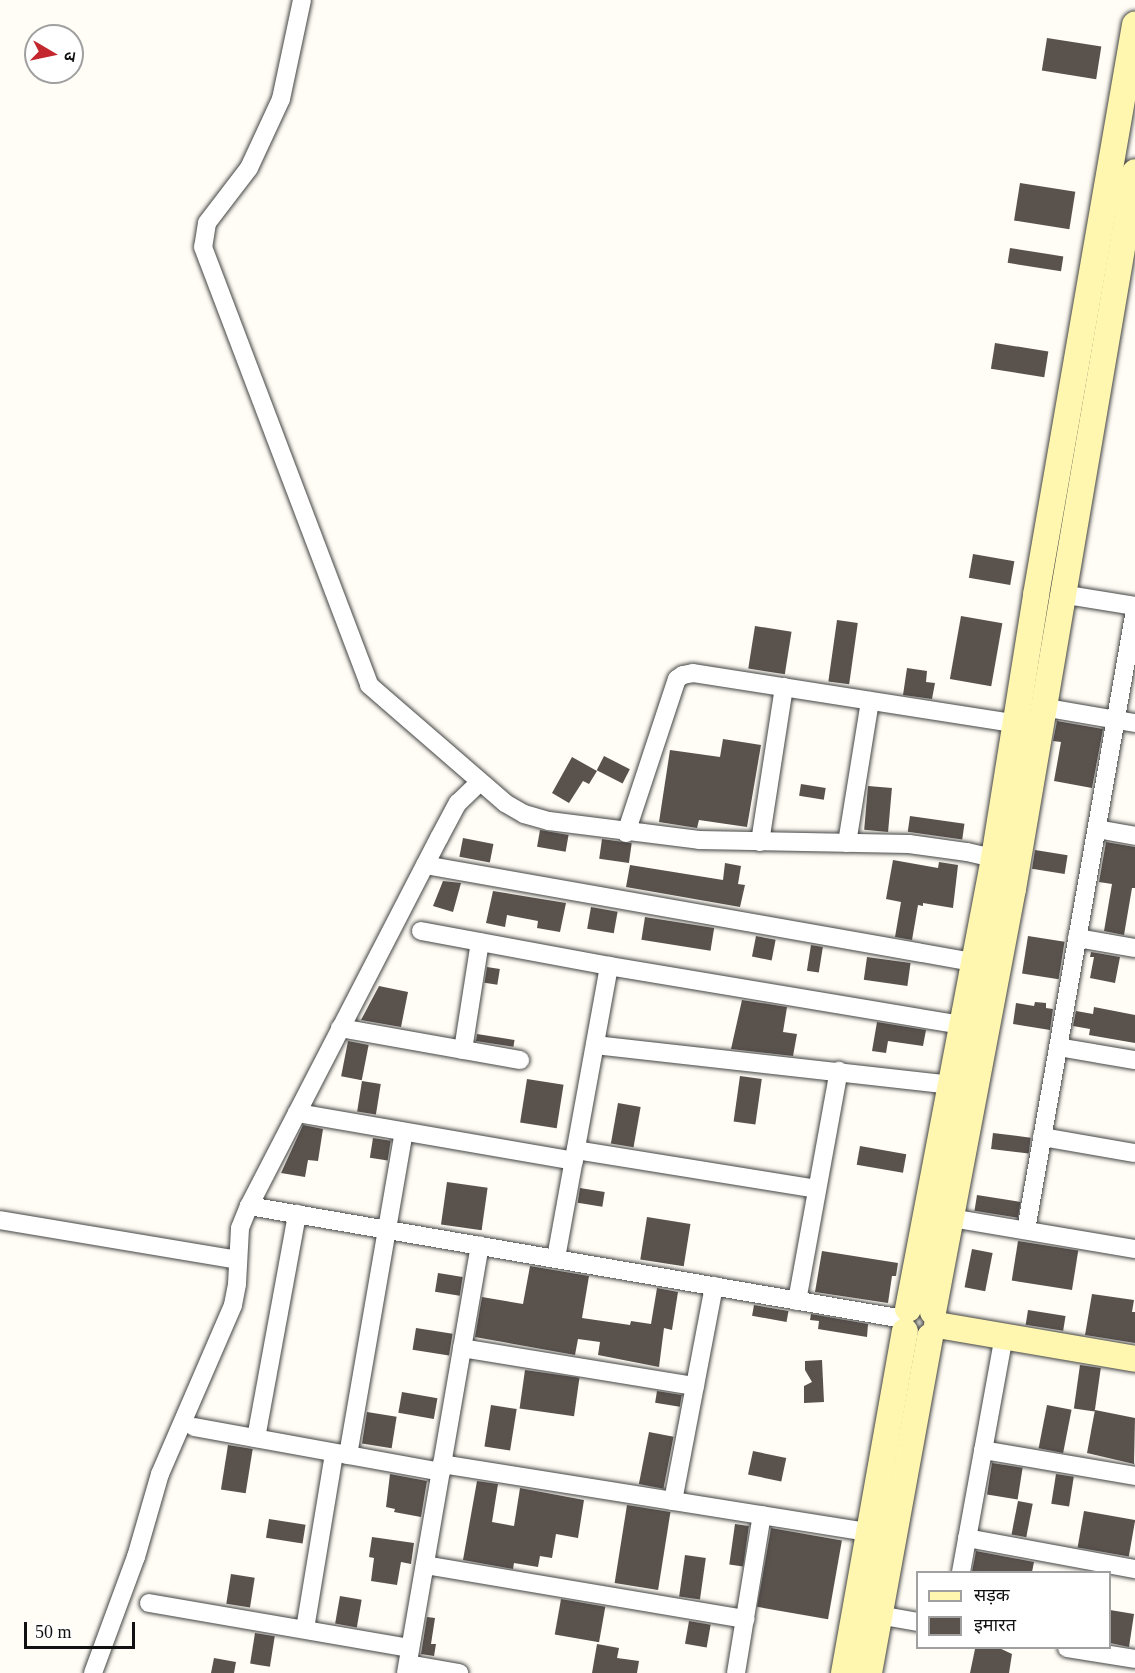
<!DOCTYPE html>
<meta charset="utf-8">
<style>
body{margin:0}
#map{position:relative;width:1135px;height:1673px;overflow:hidden;background:#fffdf5;font-family:"Times New Roman","Noto Sans Devanagari",serif}
div>[style]{position:absolute}
[style*='--x']{left:calc(var(--x)*1px);top:calc(var(--y)*1px);width:calc(var(--w)*1px);rotate:calc(var(--a)*1deg)}
.building>*{inset:0;background:#5a524d;transform-origin:0 0}
.roads{filter:drop-shadow(0 0 2px #444) drop-shadow(0 0 2px #444)}
.street>*{height:18px;margin:-9px;padding:0 9px;transform-origin:9px;border-radius:9px;background:#fff}
.secondary>*{height:26px;margin:-13px;padding:0 13px;transform-origin:13px;border-radius:13px;background:#fff6b0}
span{translate:-50% -50%;white-space:nowrap;text-align:center;line-height:1.15;-webkit-text-stroke:6px #fff;paint-order:stroke}
.legend{position:absolute;left:916px;top:1571px;width:195px;height:78px;box-sizing:border-box;background:#fff;border:2px solid #a0a0a0;margin:0;padding:8px 10px;list-style:none;font-size:18px;color:#111}
.legend li{display:flex;align-items:center;gap:12px;height:30px}
.legend b{width:30px;border:2px solid #a0a0a0}
.north{position:absolute;left:24px;top:24px;width:60px;height:60px;box-sizing:border-box;background:#fff;border:2px solid #a0a0a0;border-radius:50%;rotate:99deg;font-size:16px;font-weight:700;line-height:24px;text-align:center;color:#111}
.north::after{content:'';display:block;margin:auto;width:21px;height:27px;background:#c4262e;clip-path:polygon(50% 0,100% 100%,50% 72%,0 100%)}
.scale{position:absolute;left:24px;top:1622px;width:111px;height:27px;box-sizing:border-box;border:3px solid #111;border-top:0;padding-left:8px;font-size:18px;line-height:21px;white-space:nowrap;color:#111;-webkit-text-stroke:4px #fff;paint-order:stroke}
</style>
<div id="map">
<div class="building">
<div style="left:1047px;top:38px;width:55px;height:33px;rotate:9deg"></div>
<div style="left:1020px;top:183px;width:56px;height:38px;rotate:9deg"></div>
<div style="left:1010px;top:248px;width:54px;height:15px;rotate:9deg"></div>
<div style="left:995px;top:343px;width:54px;height:26px;rotate:9deg"></div>
<div style="left:973px;top:554px;width:42px;height:24px;rotate:10deg"></div>
<div style="left:961px;top:616px;width:42px;height:64px;rotate:10deg"></div>
<div style="left:837px;top:620px;width:21px;height:62px;rotate:8deg"></div>
<div style="left:755px;top:626px;width:37px;height:43px;rotate:9deg"></div>
<div style="clip-path:polygon(907px 668px,927px 671px,926px 682px,935px 683px,932px 699px,903px 695px)"></div>
<div style="clip-path:polygon(1057px 721px,1103px 729px,1092px 788px,1054px 781px,1061px 742px,1053px 741px)"></div>
<div style="clip-path:polygon(723px 739px,761px 745px,747px 827px,699px 820px,697px 828px,659px 822px,670px 750px,720px 757px)"></div>
<div style="left:604px;top:756px;width:29px;height:16px;rotate:27deg"></div>
<div style="clip-path:polygon(572px 757px,597px 771px,589px 784px,583px 781px,569px 803px,552px 793px)"></div>
<div style="left:801px;top:784px;width:25px;height:12px;rotate:9deg"></div>
<div style="left:868px;top:786px;width:24px;height:44px;rotate:5deg"></div>
<div style="left:910px;top:816px;width:55px;height:16px;rotate:8deg"></div>
<div style="left:540px;top:830px;width:29px;height:17px;rotate:10deg"></div>
<div style="left:463px;top:838px;width:31px;height:19px;rotate:11deg"></div>
<div style="left:602px;top:839px;width:30px;height:20px;rotate:8deg"></div>
<div style="clip-path:polygon(1106px 842px,1135px 847px,1135px 888px,1132px 888px,1124px 935px,1104px 931px,1112px 884px,1099px 882px)"></div>
<div style="left:1035px;top:850px;width:33px;height:19px;rotate:9deg"></div>
<div style="clip-path:polygon(893px 860px,938px 868px,939px 862px,958px 865px,953px 908px,923px 903px,923px 906px,918px 905px,912px 940px,895px 937px,901px 902px,886px 899px)"></div>
<div style="clip-path:polygon(725px 863px,741px 866px,738px 884px,745px 885px,740px 907px,626px 887px,630px 865px,723px 880px)"></div>
<div style="clip-path:polygon(443px 881px,461px 883px,453px 912px,433px 906px)"></div>
<div style="clip-path:polygon(493px 891px,566px 903px,560px 932px,537px 928px,538px 921px,507px 915px,505px 927px,486px 923px)"></div>
<div style="left:591px;top:907px;width:27px;height:22px;rotate:10deg"></div>
<div style="left:645px;top:917px;width:70px;height:23px;rotate:9deg"></div>
<div style="left:756px;top:936px;width:20px;height:21px;rotate:11deg"></div>
<div style="left:1028px;top:936px;width:37px;height:38px;rotate:9deg"></div>
<div style="left:811px;top:945px;width:12px;height:26px;rotate:9deg"></div>
<div style="clip-path:polygon(1091px 952px,1120px 957px,1115px 983px,1090px 978px,1094px 957px,1090px 957px)"></div>
<div style="left:867px;top:957px;width:44px;height:23px;rotate:8deg"></div>
<div style="left:487px;top:967px;width:13px;height:16px;rotate:9deg"></div>
<div style="clip-path:polygon(379px 986px,408px 992px,401px 1027px,361px 1020px)"></div>
<div style="clip-path:polygon(742px 1000px,787px 1007px,783px 1032px,797px 1034px,793px 1056px,731px 1049px)"></div>
<div style="clip-path:polygon(1035px 1002px,1046px 1003px,1046px 1008px,1053px 1009px,1050px 1030px,1013px 1024px,1016px 1003px,1034px 1006px)"></div>
<div style="clip-path:polygon(1094px 1007px,1135px 1015px,1135px 1043px,1089px 1035px,1090px 1029px,1073px 1026px,1076px 1011px,1093px 1014px)"></div>
<div style="clip-path:polygon(877px 1022px,926px 1030px,923px 1046px,888px 1041px,886px 1053px,872px 1051px)"></div>
<div style="left:477px;top:1034px;width:38px;height:7px;rotate:9deg"></div>
<div style="left:348px;top:1041px;width:21px;height:36px;rotate:11deg"></div>
<div style="left:740px;top:1076px;width:22px;height:46px;rotate:8deg"></div>
<div style="left:527px;top:1079px;width:37px;height:44px;rotate:9deg"></div>
<div style="left:362px;top:1081px;width:19px;height:31px;rotate:9deg"></div>
<div style="left:618px;top:1103px;width:23px;height:41px;rotate:10deg"></div>
<div style="clip-path:polygon(303px 1125px,323px 1129px,318px 1161px,308px 1160px,305px 1177px,281px 1173px)"></div>
<div style="left:993px;top:1133px;width:38px;height:16px;rotate:7deg"></div>
<div style="left:373px;top:1138px;width:18px;height:20px;rotate:9deg"></div>
<div style="left:860px;top:1146px;width:47px;height:19px;rotate:10deg"></div>
<div style="left:447px;top:1182px;width:41px;height:43px;rotate:8deg"></div>
<div style="left:580px;top:1188px;width:25px;height:15px;rotate:9deg"></div>
<div style="left:977px;top:1195px;width:44px;height:16px;rotate:9deg"></div>
<div style="left:647px;top:1217px;width:44px;height:43px;rotate:9deg"></div>
<div style="left:1018px;top:1241px;width:61px;height:40px;rotate:9deg"></div>
<div style="left:972px;top:1249px;width:21px;height:39px;rotate:11deg"></div>
<div style="clip-path:polygon(822px 1251px,898px 1263px,896px 1276px,892px 1276px,888px 1303px,815px 1292px)"></div>
<div style="clip-path:polygon(530px 1266px,589px 1276px,582px 1318px,630px 1325px,631px 1321px,651px 1324px,657px 1288px,678px 1292px,672px 1330px,664px 1328px,659px 1367px,598px 1355px,600px 1342px,578px 1339px,575px 1355px,475px 1337px,482px 1297px,523px 1304px)"></div>
<div style="left:438px;top:1273px;width:25px;height:19px;rotate:9deg"></div>
<div style="clip-path:polygon(1092px 1294px,1134px 1300px,1132px 1312px,1135px 1312px,1135px 1343px,1085px 1335px)"></div>
<div style="left:754px;top:1305px;width:35px;height:11px;rotate:10deg"></div>
<div style="left:1028px;top:1310px;width:38px;height:15px;rotate:9deg"></div>
<div style="clip-path:polygon(811px 1314px,868px 1324px,867px 1337px,818px 1329px,819px 1321px,810px 1320px)"></div>
<div style="left:416px;top:1328px;width:37px;height:22px;rotate:9deg"></div>
<div style="clip-path:polygon(822px 1360px,824px 1402px,804px 1403px,804px 1386px,812px 1382px,805px 1370px,805px 1361px)"></div>
<div style="left:1080px;top:1365px;width:21px;height:44px;rotate:8deg"></div>
<div style="left:525px;top:1370px;width:55px;height:39px;rotate:8deg"></div>
<div style="left:657px;top:1391px;width:25px;height:12px;rotate:9deg"></div>
<div style="left:402px;top:1392px;width:36px;height:21px;rotate:10deg"></div>
<div style="left:491px;top:1405px;width:26px;height:42px;rotate:9deg"></div>
<div style="left:1047px;top:1405px;width:25px;height:44px;rotate:11deg"></div>
<div style="clip-path:polygon(1095px 1410px,1135px 1418px,1134px 1464px,1087px 1453px)"></div>
<div style="left:367px;top:1412px;width:30px;height:32px;rotate:9deg"></div>
<div style="left:649px;top:1432px;width:25px;height:53px;rotate:11deg"></div>
<div style="left:228px;top:1445px;width:25px;height:45px;rotate:9deg"></div>
<div style="left:753px;top:1451px;width:34px;height:24px;rotate:12deg"></div>
<div style="left:992px;top:1463px;width:31px;height:32px;rotate:9deg"></div>
<div style="clip-path:polygon(390px 1474px,427px 1481px,421px 1517px,394px 1512px,395px 1509px,386px 1507px)"></div>
<div style="left:1056px;top:1474px;width:18px;height:30px;rotate:9deg"></div>
<div style="clip-path:polygon(477px 1481px,498px 1484px,492px 1522px,514px 1526px,520px 1488px,584px 1500px,578px 1538px,556px 1534px,552px 1558px,540px 1556px,538px 1567px,514px 1563px,513px 1569px,463px 1560px)"></div>
<div style="left:1018px;top:1501px;width:15px;height:34px;rotate:11deg"></div>
<div style="left:627px;top:1505px;width:44px;height:79px;rotate:9deg"></div>
<div style="left:1084px;top:1511px;width:52px;height:37px;rotate:10deg"></div>
<div style="left:269px;top:1519px;width:37px;height:19px;rotate:9deg"></div>
<div style="left:735px;top:1524px;width:14px;height:41px;rotate:8deg"></div>
<div style="left:771px;top:1528px;width:72px;height:80px;rotate:10deg"></div>
<div style="clip-path:polygon(372px 1537px,414px 1543px,411px 1564px,401px 1562px,397px 1585px,371px 1581px,374px 1558px,369px 1557px)"></div>
<div style="clip-path:polygon(976px 1551px,1034px 1562px,1032px 1572px,972px 1572px)"></div>
<div style="left:685px;top:1555px;width:21px;height:42px;rotate:8deg"></div>
<div style="left:231px;top:1574px;width:24px;height:30px;rotate:9deg"></div>
<div style="left:340px;top:1596px;width:22px;height:28px;rotate:10deg"></div>
<div style="left:561px;top:1599px;width:45px;height:36px;rotate:10deg"></div>
<div style="clip-path:polygon(1110px 1610px,1134px 1614px,1129px 1647px,1110px 1643px)"></div>
<div style="clip-path:polygon(427px 1617px,435px 1618px,431px 1644px,436px 1644px,434px 1656px,421px 1654px)"></div>
<div style="left:689px;top:1621px;width:22px;height:23px;rotate:10deg"></div>
<div style="left:255px;top:1633px;width:20px;height:31px;rotate:9deg"></div>
<div style="clip-path:polygon(597px 1644px,619px 1648px,617px 1658px,639px 1661px,637px 1673px,592px 1673px)"></div>
<div style="clip-path:polygon(980px 1647px,997px 1647px,1012px 1654px,1009px 1673px,970px 1673px,975px 1649px)"></div>
<div style="clip-path:polygon(214px 1658px,236px 1662px,234px 1673px,211px 1673px)"></div>
</div>
<div class="roads">
<div class="street">
<div style="--x:302;--y:0;--w:101;--a:102"></div>
<div style="--x:281;--y:99;--w:76;--a:114.9"></div>
<div style="--x:249;--y:168;--w:69;--a:127.4"></div>
<div style="--x:207;--y:223;--w:24;--a:99"></div>
<div style="--x:203;--y:247;--w:468;--a:69.2"></div>
<div style="--x:369;--y:685;--w:180;--a:40.9"></div>
<div style="--x:505;--y:803;--w:22;--a:30"></div>
<div style="--x:524;--y:814;--w:26;--a:16"></div>
<div style="--x:549;--y:821;--w:151;--a:7.2"></div>
<div style="--x:699;--y:840;--w:210;--a:1.1"></div>
<div style="--x:909;--y:844;--w:59;--a:7.9"></div>
<div style="--x:967;--y:852;--w:39;--a:13"></div>
<div style="--x:1061;--y:594;--w:75;--a:9.2"></div>
<div style="--x:1042;--y:707;--w:94;--a:9.8"></div>
<div style="--x:1097;--y:829;--w:39;--a:10"></div>
<div style="--x:626;--y:833;--w:162;--a:-71.7"></div>
<div style="--x:677;--y:679;--w:7;--a:-34"></div>
<div style="--x:683;--y:675;--w:10;--a:-11"></div>
<div style="--x:693;--y:673;--w:328;--a:8.9"></div>
<div style="--x:760;--y:842;--w:157;--a:-81.2"></div>
<div style="--x:847;--y:843;--w:144;--a:-80.8"></div>
<div style="--x:425;--y:865;--w:568;--a:10.04"></div>
<div style="--x:421;--y:931;--w:191;--a:10.5"></div>
<div style="--x:609;--y:966;--w:357;--a:9.5"></div>
<div style="--x:1077;--y:938;--w:59;--a:9.8"></div>
<div style="--x:340;--y:1028;--w:183;--a:10.1"></div>
<div style="--x:595;--y:1045;--w:357;--a:6.4"></div>
<div style="--x:1058;--y:1047;--w:78;--a:9.6"></div>
<div style="--x:463;--y:1050;--w:109;--a:-81.1"></div>
<div style="--x:297;--y:1113;--w:281;--a:9.8"></div>
<div style="--x:1042;--y:1137;--w:94;--a:9.8"></div>
<div style="--x:576;--y:1150;--w:244;--a:9.2"></div>
<div style="--x:249;--y:1206;--w:664;--a:9.8"></div>
<div style="--x:951;--y:1218;--w:187;--a:9.6"></div>
<div style="--x:0;--y:1220;--w:241;--a:9.5"></div>
<div style="--x:1026;--y:1230;--w:630;--a:-80.03"></div>
<div style="--x:556;--y:1258;--w:297;--a:-79.7"></div>
<div style="--x:797;--y:1301;--w:234;--a:-79.7"></div>
<div style="--x:462;--y:1348;--w:236;--a:9.3"></div>
<div style="--x:194;--y:1427;--w:251;--a:10.3"></div>
<div style="--x:256;--y:1438;--w:228;--a:-79.6"></div>
<div style="--x:983;--y:1450;--w:154;--a:9.7"></div>
<div style="--x:348;--y:1455;--w:328;--a:-80.2"></div>
<div style="--x:442;--y:1464;--w:443;--a:9.1"></div>
<div style="--x:673;--y:1501;--w:219;--a:-79.2"></div>
<div style="--x:967;--y:1538;--w:171;--a:10.5"></div>
<div style="--x:425;--y:1565;--w:325;--a:9.6"></div>
<div style="--x:961;--y:1572;--w:240;--a:-79.7"></div>
<div style="--x:149;--y:1603;--w:265;--a:9.8"></div>
<div style="--x:878;--y:1615;--w:41;--a:9.9"></div>
<div style="--x:305;--y:1629;--w:178;--a:-80.6"></div>
<div style="--x:1067;--y:1648;--w:69;--a:9.2"></div>
<div style="--x:408;--y:1664;--w:52;--a:10"></div>
<div style="--x:93;--y:1673;--w:124;--a:-69.7"></div>
<div style="--x:136;--y:1557;--w:86;--a:-73.9"></div>
<div style="--x:160;--y:1474;--w:184;--a:-66.6"></div>
<div style="--x:233;--y:1305;--w:21;--a:-79"></div>
<div style="--x:237;--y:1284;--w:56;--a:-86.9"></div>
<div style="--x:240;--y:1228;--w:24;--a:-68"></div>
<div style="--x:249;--y:1206;--w:414;--a:-62.7"></div>
<div style="--x:439;--y:838;--w:40;--a:-62"></div>
<div style="--x:458;--y:803;--w:30;--a:-44"></div>
<div style="--x:406;--y:1673;--w:434;--a:-80.2"></div>
<div style="--x:736;--y:1673;--w:160;--a:-80.7"></div>
</div>
<div class="secondary">
<div style="--x:908;--y:1309;--w:459;--a:-79.2"></div>
<div style="--x:994;--y:858;--w:266;--a:-80.9"></div>
<div style="--x:1036;--y:595;--w:579;--a:-80.15"></div>
<div style="--x:933;--y:1312;--w:430;--a:-79.3"></div>
<div style="--x:1013;--y:889;--w:727;--a:-80.34"></div>
<div style="--x:937;--y:1325;--w:201;--a:9.7"></div>
<div style="--x:844;--y:1673;--w:347;--a:-79.9"></div>
<div style="--x:869;--y:1673;--w:342;--a:-79.7"></div>
</div>
</div>
<ul class="legend">
<li><b style="height:8px;background:#fff6b0"></b>सड़क</li>
<li><b style="height:16px;background:#5a524d"></b>इमारत</li>
</ul>
<div class="north">उ</div>
<div class="scale">50 m</div>
</div>
